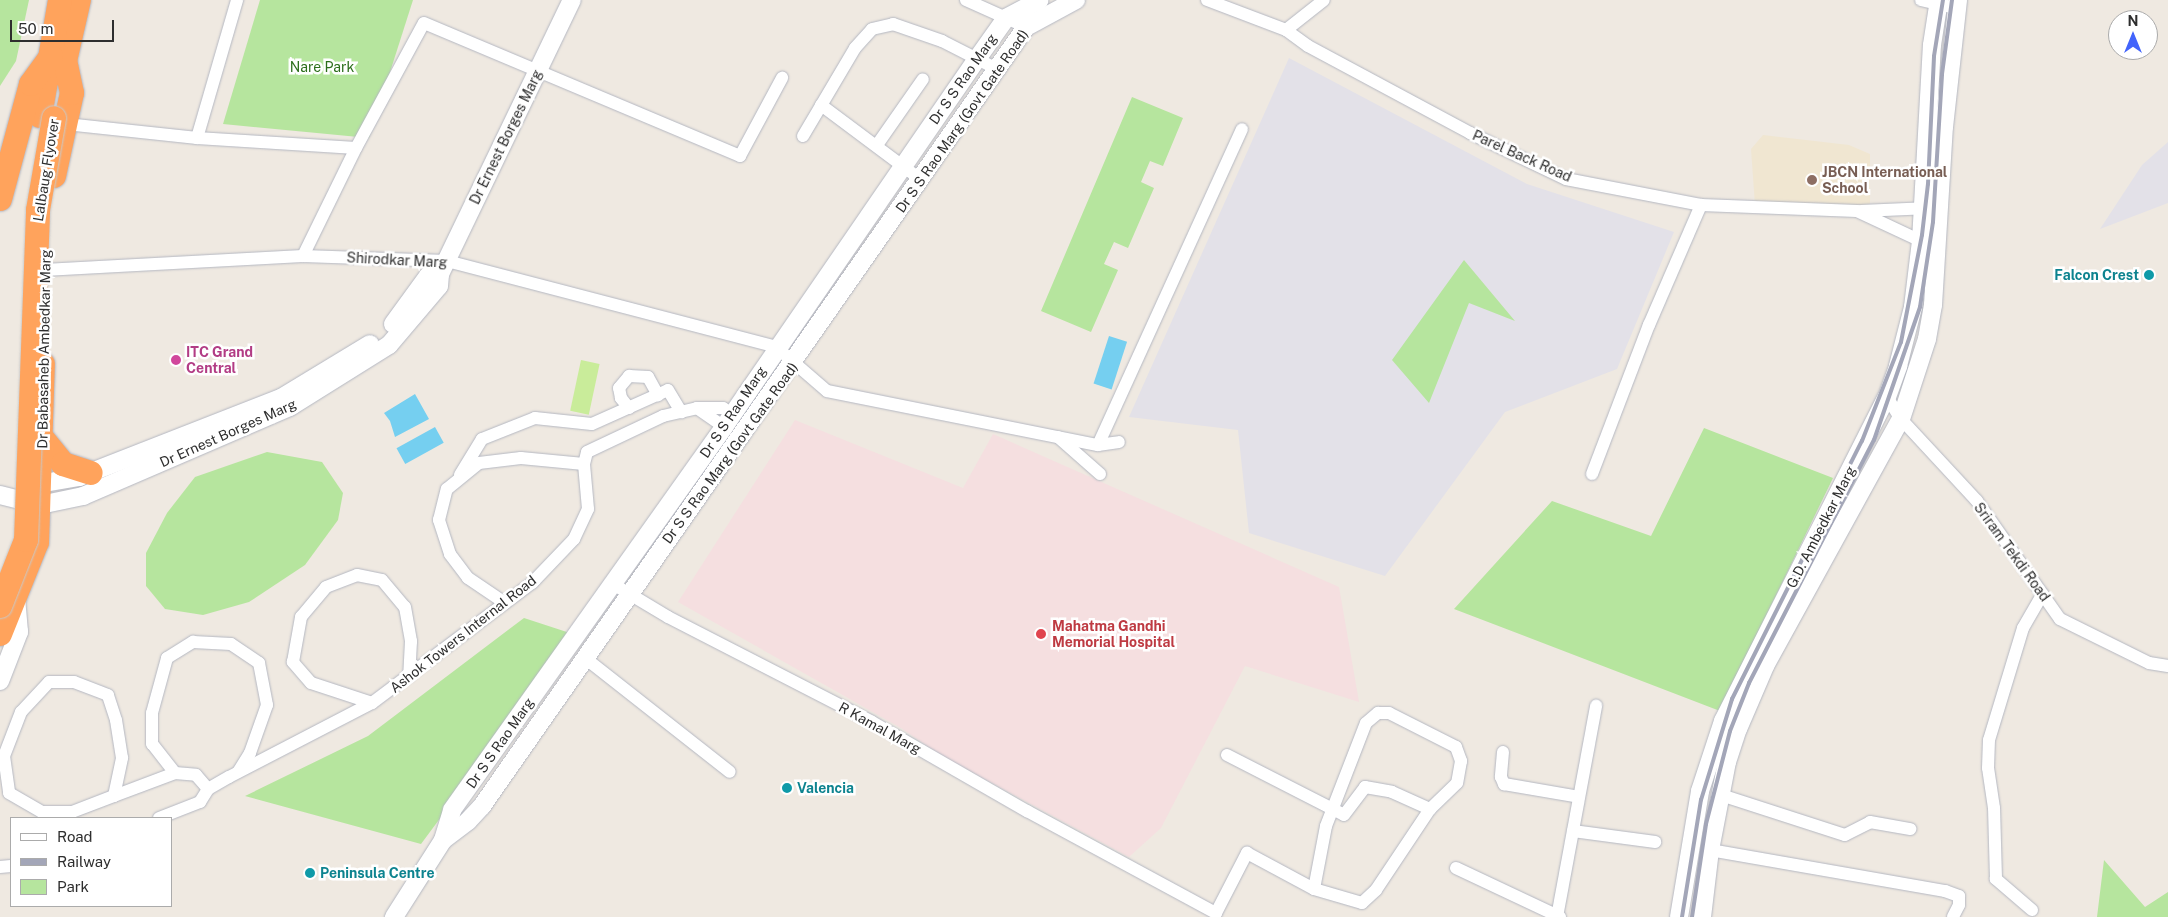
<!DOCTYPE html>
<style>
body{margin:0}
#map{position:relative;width:2168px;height:917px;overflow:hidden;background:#efe9e1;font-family:"Public Sans",sans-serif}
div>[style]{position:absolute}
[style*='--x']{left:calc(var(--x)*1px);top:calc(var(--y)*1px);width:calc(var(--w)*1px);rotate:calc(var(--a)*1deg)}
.industrial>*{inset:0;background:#e3e1e8}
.education>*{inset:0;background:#f0e6d1}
.medical>*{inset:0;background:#f5dfe0}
.green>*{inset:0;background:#b6e59e}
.pitch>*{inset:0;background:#c9ec9a;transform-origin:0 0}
.water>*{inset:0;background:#75cff0;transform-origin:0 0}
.roads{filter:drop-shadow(0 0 1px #b4b7c1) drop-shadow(0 0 1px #b4b7c1)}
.street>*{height:12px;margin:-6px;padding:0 6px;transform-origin:6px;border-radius:6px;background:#fff}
.secondary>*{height:18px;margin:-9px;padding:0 9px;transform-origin:9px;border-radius:9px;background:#fff}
.highway>*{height:24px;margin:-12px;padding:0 12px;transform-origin:12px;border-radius:12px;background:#ffa35c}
.rail>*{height:4px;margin:-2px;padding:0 2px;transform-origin:2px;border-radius:2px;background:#a3a6b8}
.bridges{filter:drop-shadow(0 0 1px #c9c9c9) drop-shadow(0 0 1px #c9c9c9)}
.highway-bridge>*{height:24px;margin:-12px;padding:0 12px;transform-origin:12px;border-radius:12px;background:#ffa35c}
.dots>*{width:14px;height:14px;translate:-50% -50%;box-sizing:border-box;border:2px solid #fff;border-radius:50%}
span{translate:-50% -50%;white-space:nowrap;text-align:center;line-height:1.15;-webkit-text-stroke:5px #fff;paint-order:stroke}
.park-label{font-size:14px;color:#2c6e1b}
.street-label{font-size:14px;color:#2e2e2e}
.education-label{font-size:14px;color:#785e54;font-weight:700}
.left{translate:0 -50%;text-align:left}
.culture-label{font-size:14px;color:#0d838f;font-weight:700}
.right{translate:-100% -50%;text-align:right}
.hotel-label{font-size:14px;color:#b23c85;font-weight:700}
.health-label{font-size:14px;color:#be3a42;font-weight:700}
.legend{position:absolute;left:10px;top:817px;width:162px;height:90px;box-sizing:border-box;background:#fff;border:1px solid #ababab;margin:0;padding:6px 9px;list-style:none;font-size:15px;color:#2e2e2e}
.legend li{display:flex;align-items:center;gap:10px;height:25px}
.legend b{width:25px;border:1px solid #ababab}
.north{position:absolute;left:2108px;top:10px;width:50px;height:50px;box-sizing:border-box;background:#fff;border:1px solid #ababab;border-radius:50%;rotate:0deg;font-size:14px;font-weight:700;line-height:20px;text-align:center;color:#2e2e2e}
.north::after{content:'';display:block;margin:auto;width:18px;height:22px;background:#4264fb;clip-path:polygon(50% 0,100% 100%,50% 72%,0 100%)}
.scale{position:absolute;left:10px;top:20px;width:104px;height:22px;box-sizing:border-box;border:2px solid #2e2e2e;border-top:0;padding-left:6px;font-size:15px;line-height:18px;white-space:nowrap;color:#2e2e2e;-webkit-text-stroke:4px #fff;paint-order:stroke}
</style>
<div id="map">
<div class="industrial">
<div style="clip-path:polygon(1289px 58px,1527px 184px,1674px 232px,1617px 369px,1505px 412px,1385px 576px,1249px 533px,1238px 430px,1129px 417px)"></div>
<div style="clip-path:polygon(2168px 142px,2168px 203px,2100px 229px,2142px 165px)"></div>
</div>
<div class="education">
<div style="clip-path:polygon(1763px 135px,1849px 145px,1870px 154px,1870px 215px,1755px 205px,1751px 149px)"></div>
</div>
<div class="medical">
<div style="clip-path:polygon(795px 420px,963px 488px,993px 434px,1339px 587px,1359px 702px,1245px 666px,1161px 828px,1129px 857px,942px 756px,901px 728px,678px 602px)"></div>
</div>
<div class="green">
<div style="clip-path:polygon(0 0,29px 0,16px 61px,0 86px)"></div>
<div style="clip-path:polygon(260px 0,413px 0,369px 138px,223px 124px)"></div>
<div style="clip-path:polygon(1132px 97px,1183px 118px,1163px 166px,1150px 161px,1141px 182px,1154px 188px,1128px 248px,1114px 242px,1104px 264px,1118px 270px,1091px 332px,1041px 311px)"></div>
<div style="clip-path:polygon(1464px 260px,1515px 321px,1469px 303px,1429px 403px,1392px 360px)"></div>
<div style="clip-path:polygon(1704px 428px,1833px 478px,1720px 711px,1454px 609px,1552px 501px,1651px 536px)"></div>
<div style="clip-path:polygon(267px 452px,322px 462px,343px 493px,338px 520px,305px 565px,249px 602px,203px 615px,165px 609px,146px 586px,146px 553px,167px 513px,195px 477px)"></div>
<div style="clip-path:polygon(524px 618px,576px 635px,421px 844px,245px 796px,368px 736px)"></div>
<div style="clip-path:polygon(2104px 860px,2145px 907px,2168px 892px,2168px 917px,2097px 917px)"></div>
</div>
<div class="pitch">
<div style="left:581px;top:360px;width:19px;height:52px;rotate:12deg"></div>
</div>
<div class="water">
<div style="left:1109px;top:336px;width:19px;height:50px;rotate:18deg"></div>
<div style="clip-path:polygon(415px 394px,429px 419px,395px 437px,390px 421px,384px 413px)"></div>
<div style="left:435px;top:427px;width:18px;height:44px;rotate:61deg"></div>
</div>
<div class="roads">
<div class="street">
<div style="--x:966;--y:0;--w:66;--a:24.2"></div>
<div style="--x:1207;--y:0;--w:85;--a:20.8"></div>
<div style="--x:1286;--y:30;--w:27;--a:36"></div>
<div style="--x:1308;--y:46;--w:184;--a:28.2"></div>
<div style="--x:1470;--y:133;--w:106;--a:25.6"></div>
<div style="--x:1566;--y:179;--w:137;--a:10.9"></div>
<div style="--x:1701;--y:205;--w:156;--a:2.2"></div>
<div style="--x:1857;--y:211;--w:71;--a:25.1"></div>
<div style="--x:1921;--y:0;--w:37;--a:13"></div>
<div style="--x:1286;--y:30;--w:48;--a:-38.3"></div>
<div style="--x:821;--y:105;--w:124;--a:36.8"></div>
<div style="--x:66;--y:124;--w:132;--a:6.1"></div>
<div style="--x:197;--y:138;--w:159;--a:3.6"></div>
<div style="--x:803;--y:136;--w:102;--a:-59.4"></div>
<div style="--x:855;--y:48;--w:25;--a:-48"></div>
<div style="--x:872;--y:29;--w:22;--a:-13"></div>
<div style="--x:893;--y:24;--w:52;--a:19.1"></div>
<div style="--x:942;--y:41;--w:62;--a:27"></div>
<div style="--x:197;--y:138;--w:144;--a:-73.8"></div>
<div style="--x:877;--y:145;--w:80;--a:-55.1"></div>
<div style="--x:1861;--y:211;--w:69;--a:-2.5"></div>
<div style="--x:303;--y:256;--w:120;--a:-63.9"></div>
<div style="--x:356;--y:148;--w:142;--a:-61.5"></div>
<div style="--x:424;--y:23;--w:343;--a:22.8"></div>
<div style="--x:740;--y:156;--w:89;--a:-61.7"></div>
<div style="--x:44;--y:270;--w:259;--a:-3.1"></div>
<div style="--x:303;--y:256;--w:144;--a:2"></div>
<div style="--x:447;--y:261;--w:340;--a:14.6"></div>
<div style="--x:776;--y:347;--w:67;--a:40.8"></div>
<div style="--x:827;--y:391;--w:276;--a:11.3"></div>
<div style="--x:1098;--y:445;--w:21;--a:-8"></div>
<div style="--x:1887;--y:397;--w:26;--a:58"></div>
<div style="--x:1901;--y:419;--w:112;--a:47.2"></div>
<div style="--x:1977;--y:501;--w:144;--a:54.9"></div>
<div style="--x:2060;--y:619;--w:99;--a:26.3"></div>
<div style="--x:2149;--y:663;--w:19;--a:9"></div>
<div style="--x:629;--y:408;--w:13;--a:-129"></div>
<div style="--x:621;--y:398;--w:10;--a:-101"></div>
<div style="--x:619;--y:388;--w:16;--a:-50"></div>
<div style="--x:629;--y:376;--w:19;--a:3"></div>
<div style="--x:648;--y:377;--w:21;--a:61"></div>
<div style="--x:697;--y:408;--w:33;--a:35"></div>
<div style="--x:1058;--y:437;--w:56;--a:41.4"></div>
<div style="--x:1098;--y:445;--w:347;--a:-65.5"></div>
<div style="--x:1592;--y:474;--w:160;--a:-69.1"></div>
<div style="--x:1649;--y:325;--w:131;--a:-66.6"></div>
<div style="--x:460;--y:475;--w:42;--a:-58.6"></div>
<div style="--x:482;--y:439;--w:57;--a:-21.6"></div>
<div style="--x:535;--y:418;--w:57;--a:6"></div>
<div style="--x:592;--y:424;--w:83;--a:-24.1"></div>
<div style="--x:668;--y:390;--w:26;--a:59"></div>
<div style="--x:613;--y:584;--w:64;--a:31"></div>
<div style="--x:668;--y:617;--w:229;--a:27.2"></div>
<div style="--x:872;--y:722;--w:179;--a:29.9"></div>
<div style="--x:1027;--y:811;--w:215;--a:28.4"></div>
<div style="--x:1216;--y:913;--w:68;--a:-62.7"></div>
<div style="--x:1247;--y:853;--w:76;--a:28.2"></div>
<div style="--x:1314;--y:889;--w:64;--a:-79.2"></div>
<div style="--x:1326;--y:826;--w:110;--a:-68.8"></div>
<div style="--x:1366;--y:723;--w:16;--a:-40"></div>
<div style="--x:1378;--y:713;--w:11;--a:0"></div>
<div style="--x:1389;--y:713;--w:75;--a:26.9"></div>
<div style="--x:1456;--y:747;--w:15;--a:70"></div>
<div style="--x:1461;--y:761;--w:22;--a:100"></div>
<div style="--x:1457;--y:783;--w:37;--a:136"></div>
<div style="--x:1430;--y:809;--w:97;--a:123.7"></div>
<div style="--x:1376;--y:890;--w:19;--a:137"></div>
<div style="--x:1362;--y:903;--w:50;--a:-163.7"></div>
<div style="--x:505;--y:603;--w:45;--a:-146"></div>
<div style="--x:468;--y:578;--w:30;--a:-127"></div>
<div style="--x:450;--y:554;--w:36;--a:-108"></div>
<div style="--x:439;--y:520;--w:32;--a:-76"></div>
<div style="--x:447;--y:489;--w:41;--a:-39.1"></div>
<div style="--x:479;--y:463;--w:42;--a:-6.8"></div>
<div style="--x:521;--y:458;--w:63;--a:5.4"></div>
<div style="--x:585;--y:658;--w:184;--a:38.2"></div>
<div style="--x:372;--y:703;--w:64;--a:-161.8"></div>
<div style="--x:311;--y:683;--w:28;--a:-131"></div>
<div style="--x:293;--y:662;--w:46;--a:-79.9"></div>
<div style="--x:301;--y:617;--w:39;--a:-50"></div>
<div style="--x:326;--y:587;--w:33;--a:-21"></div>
<div style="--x:357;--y:575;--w:25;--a:11"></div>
<div style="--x:382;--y:580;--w:35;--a:50"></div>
<div style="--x:405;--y:607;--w:35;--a:80"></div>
<div style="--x:411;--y:641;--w:35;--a:93"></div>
<div style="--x:1503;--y:752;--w:25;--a:95"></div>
<div style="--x:1501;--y:777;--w:8;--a:67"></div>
<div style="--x:1504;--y:784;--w:76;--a:9.8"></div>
<div style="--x:1227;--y:755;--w:131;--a:27.1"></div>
<div style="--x:1344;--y:815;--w:35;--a:-53"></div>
<div style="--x:1365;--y:787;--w:27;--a:10"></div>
<div style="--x:1392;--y:792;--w:42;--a:24.1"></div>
<div style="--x:175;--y:773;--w:37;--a:-128"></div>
<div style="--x:152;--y:744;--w:31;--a:-90"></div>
<div style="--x:152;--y:713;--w:57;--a:-74.7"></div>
<div style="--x:167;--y:658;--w:31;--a:-32"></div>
<div style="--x:193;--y:642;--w:38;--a:3"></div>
<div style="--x:231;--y:644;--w:34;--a:34"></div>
<div style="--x:259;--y:663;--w:43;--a:79.2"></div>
<div style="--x:267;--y:705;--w:51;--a:109.5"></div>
<div style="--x:250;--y:753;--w:22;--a:122"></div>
<div style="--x:1721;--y:795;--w:130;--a:17.9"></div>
<div style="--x:1845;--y:835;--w:28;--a:-27"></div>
<div style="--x:1870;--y:822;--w:41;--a:9.9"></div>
<div style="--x:114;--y:796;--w:39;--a:-78"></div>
<div style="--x:122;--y:758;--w:38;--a:-99"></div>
<div style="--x:116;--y:720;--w:26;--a:-108"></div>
<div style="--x:108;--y:695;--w:36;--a:-159"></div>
<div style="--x:74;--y:682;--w:25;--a:180"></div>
<div style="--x:49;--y:682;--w:41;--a:133"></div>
<div style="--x:21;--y:712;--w:47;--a:111.1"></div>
<div style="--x:4;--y:756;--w:37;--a:82"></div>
<div style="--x:9;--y:793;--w:38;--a:30"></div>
<div style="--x:42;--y:812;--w:30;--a:0"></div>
<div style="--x:72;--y:812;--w:45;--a:-20.9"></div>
<div style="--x:114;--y:796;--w:65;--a:-20.7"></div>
<div style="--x:175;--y:773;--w:21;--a:5"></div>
<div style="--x:196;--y:775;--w:18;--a:49"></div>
<div style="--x:159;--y:818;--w:44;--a:-21.3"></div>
<div style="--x:200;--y:802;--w:15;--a:-58"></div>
<div style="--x:208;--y:789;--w:24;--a:-30"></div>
<div style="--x:229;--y:777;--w:161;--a:-27.4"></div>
<div style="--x:372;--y:703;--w:200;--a:-36.9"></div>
<div style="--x:532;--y:583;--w:61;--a:-46.3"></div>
<div style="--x:574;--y:539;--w:33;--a:-65"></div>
<div style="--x:588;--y:509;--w:45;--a:-95.1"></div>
<div style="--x:584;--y:464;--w:12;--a:-76"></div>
<div style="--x:587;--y:452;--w:84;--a:-25.3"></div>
<div style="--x:663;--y:416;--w:35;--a:-13"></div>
<div style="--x:697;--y:408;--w:26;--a:0"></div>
<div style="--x:723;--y:408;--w:11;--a:34"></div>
<div style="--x:1573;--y:831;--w:83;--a:7.6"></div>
<div style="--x:1710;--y:850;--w:239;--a:9.9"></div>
<div style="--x:1945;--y:891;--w:15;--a:20"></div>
<div style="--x:1959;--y:896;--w:9;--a:90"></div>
<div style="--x:1959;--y:905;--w:13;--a:117"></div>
<div style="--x:0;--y:867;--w:11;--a:-5"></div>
<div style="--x:1456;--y:868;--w:115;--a:25.2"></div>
<div style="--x:2032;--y:910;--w:48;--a:-139.3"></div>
<div style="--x:1996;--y:879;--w:71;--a:-91.6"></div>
<div style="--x:1994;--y:808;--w:40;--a:-98.5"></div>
<div style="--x:1988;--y:768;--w:28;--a:-88"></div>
<div style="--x:1989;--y:740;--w:117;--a:-73.1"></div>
<div style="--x:2023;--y:628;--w:39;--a:-60"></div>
<div style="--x:1557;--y:917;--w:215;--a:-79.5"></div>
</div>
<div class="secondary">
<div style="--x:393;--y:324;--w:59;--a:-53.9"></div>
<div style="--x:428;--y:276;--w:12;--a:-9"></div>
<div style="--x:27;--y:486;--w:53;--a:-9.8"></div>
<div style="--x:79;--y:477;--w:217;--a:-21.4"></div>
<div style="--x:281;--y:398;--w:104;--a:-31.2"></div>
<div style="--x:0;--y:495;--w:41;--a:14"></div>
<div style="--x:40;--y:505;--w:44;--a:-11.8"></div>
<div style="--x:83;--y:496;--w:225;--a:-23.3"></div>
<div style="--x:290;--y:407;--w:117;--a:-32.1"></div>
<div style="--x:389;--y:345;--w:77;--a:-49.7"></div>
<div style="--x:439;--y:286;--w:12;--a:-85"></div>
<div style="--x:440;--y:274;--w:304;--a:-64.3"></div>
<div style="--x:0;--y:681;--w:53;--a:-68.8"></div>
<div style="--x:19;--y:632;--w:35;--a:-95"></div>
<div style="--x:443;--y:840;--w:31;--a:-73"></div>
<div style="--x:452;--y:810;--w:470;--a:-54.6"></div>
<div style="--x:724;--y:427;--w:447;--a:-55.5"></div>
<div style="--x:977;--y:59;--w:50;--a:-54.7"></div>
<div style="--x:1006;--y:18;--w:38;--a:-28"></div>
<div style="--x:394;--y:917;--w:91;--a:-57.5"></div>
<div style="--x:443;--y:840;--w:31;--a:-37"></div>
<div style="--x:468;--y:821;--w:21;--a:-47"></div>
<div style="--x:482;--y:806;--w:950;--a:-55.07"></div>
<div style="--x:1026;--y:27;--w:57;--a:-28.4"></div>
<div style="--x:1679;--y:917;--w:128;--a:-80.5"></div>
<div style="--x:1700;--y:791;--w:74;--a:-71.8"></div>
<div style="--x:1723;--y:721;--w:363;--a:-63.2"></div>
<div style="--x:1887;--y:397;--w:33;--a:-70"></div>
<div style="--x:1898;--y:366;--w:61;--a:-75.7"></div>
<div style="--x:1913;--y:307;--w:66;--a:-83.1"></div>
<div style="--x:1921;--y:241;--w:196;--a:-86.8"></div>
<div style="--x:1932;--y:45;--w:46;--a:-81.2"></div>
<div style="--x:1702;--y:917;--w:67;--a:-83.2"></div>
<div style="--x:1710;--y:850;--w:90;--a:-79.1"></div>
<div style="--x:1727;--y:762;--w:35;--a:-72"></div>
<div style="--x:1738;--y:729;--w:69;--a:-66.8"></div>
<div style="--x:1765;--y:666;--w:282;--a:-61.2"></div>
<div style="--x:1901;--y:419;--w:84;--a:-72"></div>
<div style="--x:1927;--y:339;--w:35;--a:-80"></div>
<div style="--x:1933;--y:305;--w:178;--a:-86.5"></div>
<div style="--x:1944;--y:127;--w:128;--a:-83.7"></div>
</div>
<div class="highway">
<div style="--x:62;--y:74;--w:76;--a:-77.1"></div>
<div style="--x:40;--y:116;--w:118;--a:-80.2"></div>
<div style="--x:54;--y:176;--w:85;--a:-77.8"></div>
<div style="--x:72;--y:93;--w:35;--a:-102"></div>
<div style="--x:0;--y:199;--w:119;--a:-74.9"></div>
<div style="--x:31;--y:84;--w:34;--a:-54"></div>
<div style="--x:43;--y:439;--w:32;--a:51"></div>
<div style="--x:63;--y:464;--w:29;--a:18"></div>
<div style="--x:0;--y:634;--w:99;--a:-68.1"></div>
<div style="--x:37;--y:542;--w:178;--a:-88.1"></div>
</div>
</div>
<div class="rail">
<div style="--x:1682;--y:917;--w:119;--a:-80.8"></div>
<div style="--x:1701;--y:800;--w:106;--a:-72.9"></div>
<div style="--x:1732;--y:699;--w:289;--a:-63.3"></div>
<div style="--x:1862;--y:441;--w:106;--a:-68.5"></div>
<div style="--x:1901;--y:342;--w:109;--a:-78.9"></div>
<div style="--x:1922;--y:235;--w:51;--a:-83.3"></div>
<div style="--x:1928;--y:184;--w:128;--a:-87.3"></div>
<div style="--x:1934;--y:56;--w:57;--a:-80.9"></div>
<div style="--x:1692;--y:917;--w:94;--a:-81.4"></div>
<div style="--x:1706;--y:824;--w:96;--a:-75.5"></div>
<div style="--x:1730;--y:731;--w:52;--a:-68.4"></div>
<div style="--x:1749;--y:683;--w:273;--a:-62.8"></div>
<div style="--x:1874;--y:440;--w:141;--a:-70.9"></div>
<div style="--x:1920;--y:307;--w:86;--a:-81.3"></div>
<div style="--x:1933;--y:222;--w:148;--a:-86.5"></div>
<div style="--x:1942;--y:74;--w:75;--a:-82.3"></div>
</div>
<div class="bridges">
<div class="highway-bridge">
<div style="--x:0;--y:606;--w:71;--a:-68.5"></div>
<div style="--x:26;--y:540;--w:330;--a:-87.9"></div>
<div style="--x:38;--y:210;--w:93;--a:-80.1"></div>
</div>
</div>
<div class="dots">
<div style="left:1812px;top:180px;background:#8d6e63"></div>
<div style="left:2149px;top:275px;background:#0f9aa8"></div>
<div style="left:176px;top:360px;background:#d1479c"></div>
<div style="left:1041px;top:634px;background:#e0444e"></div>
<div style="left:787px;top:788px;background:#0f9aa8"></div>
<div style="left:310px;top:873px;background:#0f9aa8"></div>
</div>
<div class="park-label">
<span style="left:322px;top:67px">Nare Park</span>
</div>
<div class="street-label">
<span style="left:963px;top:79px;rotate:-55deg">Dr S S Rao Marg</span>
<span style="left:962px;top:121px;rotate:-55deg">Dr S S Rao Marg (Govt Gate Road)</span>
<span style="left:506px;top:137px;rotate:-64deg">Dr Ernest Borges Marg</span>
<span style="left:1522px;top:156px;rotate:24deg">Parel Back Road</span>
<span style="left:46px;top:170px;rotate:-81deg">Lalbaug Flyover</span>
<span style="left:397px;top:260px;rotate:3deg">Shirodkar Marg</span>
<span style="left:44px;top:349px;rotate:-89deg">Dr Babasaheb Ambedkar Marg</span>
<span style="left:733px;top:412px;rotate:-56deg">Dr S S Rao Marg</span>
<span style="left:228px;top:433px;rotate:-24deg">Dr Ernest Borges Marg</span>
<span style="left:730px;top:453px;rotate:-54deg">Dr S S Rao Marg (Govt Gate Road)</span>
<span style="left:1821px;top:527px;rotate:-63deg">G.D. Ambedkar Marg</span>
<span style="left:2012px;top:552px;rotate:54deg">Sriram Tekdi Road</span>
<span style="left:463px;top:634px;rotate:-38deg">Ashok Towers Internal Road</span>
<span style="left:880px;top:728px;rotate:29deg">R Kamal Marg</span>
<span style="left:500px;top:743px;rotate:-55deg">Dr S S Rao Marg</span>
</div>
<div class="education-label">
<span class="left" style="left:1822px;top:180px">JBCN International<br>School</span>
</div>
<div class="culture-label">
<span class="right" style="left:2139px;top:275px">Falcon Crest</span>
<span class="left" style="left:797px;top:788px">Valencia</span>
<span class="left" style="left:320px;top:873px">Peninsula Centre</span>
</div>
<div class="hotel-label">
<span class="left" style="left:186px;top:360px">ITC Grand<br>Central</span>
</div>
<div class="health-label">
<span class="left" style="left:1052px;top:634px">Mahatma Gandhi<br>Memorial Hospital</span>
</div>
<ul class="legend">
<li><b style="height:6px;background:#fff"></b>Road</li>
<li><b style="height:6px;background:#a3a6b8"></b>Railway</li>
<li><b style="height:14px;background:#b6e59e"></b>Park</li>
</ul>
<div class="north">N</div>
<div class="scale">50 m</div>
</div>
